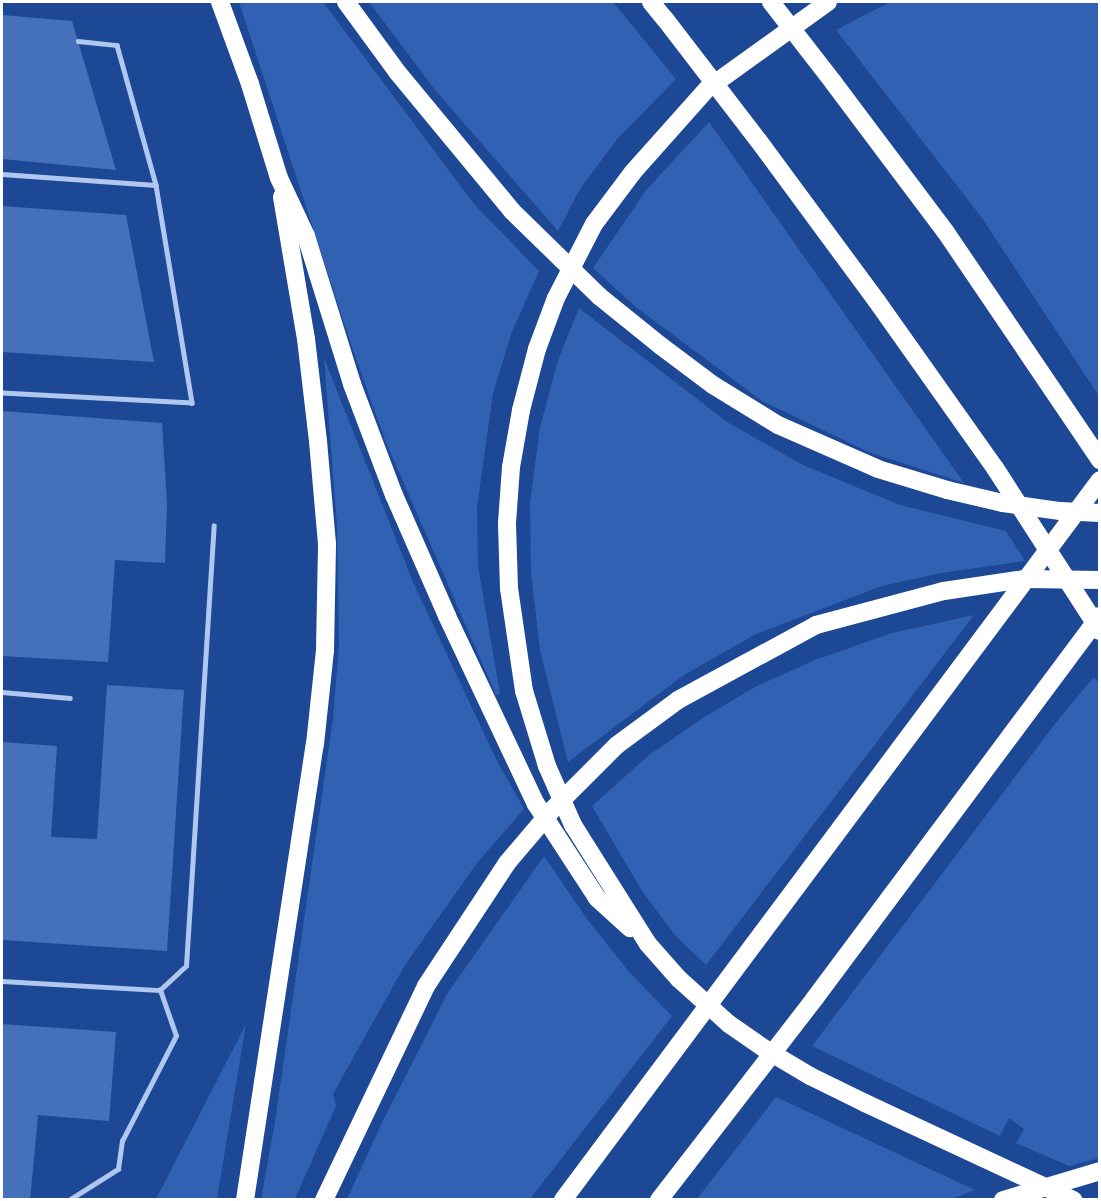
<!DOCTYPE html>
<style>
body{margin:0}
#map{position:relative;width:1101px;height:1201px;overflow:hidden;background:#1d4895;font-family:Manrope,sans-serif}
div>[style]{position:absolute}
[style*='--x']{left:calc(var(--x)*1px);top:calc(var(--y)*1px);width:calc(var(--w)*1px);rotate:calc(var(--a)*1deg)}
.green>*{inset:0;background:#3161b3}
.building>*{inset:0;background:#4571bb}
.service>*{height:4.5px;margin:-2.25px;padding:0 2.25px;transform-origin:2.25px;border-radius:2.25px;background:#b0c7ef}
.motorway>*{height:18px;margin:-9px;padding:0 9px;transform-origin:9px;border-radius:9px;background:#fff}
.motorway-bridge>*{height:18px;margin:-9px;padding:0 9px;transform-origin:9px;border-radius:9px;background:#fff}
span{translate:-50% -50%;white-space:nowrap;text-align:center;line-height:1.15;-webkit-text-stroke:6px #1d4895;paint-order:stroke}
.frame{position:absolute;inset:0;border:3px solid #fff;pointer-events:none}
</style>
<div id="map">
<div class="green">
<div style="clip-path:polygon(239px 2px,323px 2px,474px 204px,539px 271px,512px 332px,493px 393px,477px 507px,478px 566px,500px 694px,496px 695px,385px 440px,352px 347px)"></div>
<div style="clip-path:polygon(369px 2px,613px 2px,676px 79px,618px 138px,580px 189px,558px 231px,435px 90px)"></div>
<div style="clip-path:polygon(890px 2px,1099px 2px,1099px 396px,982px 218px,836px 30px)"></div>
<div style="clip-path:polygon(709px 122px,964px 483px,871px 453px,762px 401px,637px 308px,593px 268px,647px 189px)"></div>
<div style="clip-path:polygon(579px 308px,727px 422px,803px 465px,900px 505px,1006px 531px,1025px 561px,941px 573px,882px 586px,756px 634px,684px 675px,568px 762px,540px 650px,531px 573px,530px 503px,540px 427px,558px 360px)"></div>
<div style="clip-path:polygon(324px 358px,413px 582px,497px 761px,524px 809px,477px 863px,405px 965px,333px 1094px,336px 1106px,295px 1199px,261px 1199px,275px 1122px,333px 718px,339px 645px,337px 526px)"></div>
<div style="clip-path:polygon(974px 615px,706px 965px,675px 935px,642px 891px,592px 806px,649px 755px,703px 718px,755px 687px,815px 660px,892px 633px)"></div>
<div style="clip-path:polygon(1094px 677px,1100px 686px,1100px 1158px,1069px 1166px,1016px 1143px,1024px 1129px,1009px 1118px,1000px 1136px,812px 1046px,1061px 716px)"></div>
<div style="clip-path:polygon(544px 856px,587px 919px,630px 973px,672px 1016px,530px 1199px,347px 1199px,381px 1125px,447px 994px)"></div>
<div style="clip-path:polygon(246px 1024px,217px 1199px,156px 1199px)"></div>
<div style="clip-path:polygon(776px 1097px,975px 1190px,949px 1200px,697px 1199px)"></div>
</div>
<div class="building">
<div style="clip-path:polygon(2px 15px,72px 21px,116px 170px,2px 159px)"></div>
<div style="clip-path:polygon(2px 206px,126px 215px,154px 362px,2px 352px)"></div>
<div style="clip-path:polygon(2px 411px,162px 423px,167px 503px,165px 563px,115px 560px,108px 662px,2px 656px)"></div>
<div style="clip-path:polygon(107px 685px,184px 690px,167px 951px,2px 940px,2px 742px,57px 746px,51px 837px,97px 839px)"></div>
<div style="clip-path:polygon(2px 1024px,116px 1032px,109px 1121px,38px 1115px,30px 1200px,2px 1200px)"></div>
</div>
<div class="service">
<div style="--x:78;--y:41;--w:39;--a:6"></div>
<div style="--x:117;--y:45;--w:145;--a:74.4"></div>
<div style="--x:2;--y:174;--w:154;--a:4.1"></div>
<div style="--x:156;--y:185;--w:221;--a:80.6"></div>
<div style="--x:192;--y:403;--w:190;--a:-177"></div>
<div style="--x:2;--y:692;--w:68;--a:5"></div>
<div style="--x:2;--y:981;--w:158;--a:3.3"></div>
<div style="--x:160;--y:990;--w:35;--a:-43"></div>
<div style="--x:186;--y:966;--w:441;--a:-86.4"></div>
<div style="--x:69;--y:1200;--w:58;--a:-32.3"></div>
<div style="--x:118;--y:1169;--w:28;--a:-82"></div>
<div style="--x:122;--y:1141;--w:118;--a:-62.8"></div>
<div style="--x:176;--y:1036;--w:49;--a:-109.2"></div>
</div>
<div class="motorway">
<div style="--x:220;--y:2;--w:87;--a:69.9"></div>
<div style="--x:250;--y:84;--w:98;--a:72.9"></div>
<div style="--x:279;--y:178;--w:64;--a:65"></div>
<div style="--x:306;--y:236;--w:155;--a:72.7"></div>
<div style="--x:352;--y:384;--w:119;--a:69.3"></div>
<div style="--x:394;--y:495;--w:132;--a:66.3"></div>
<div style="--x:447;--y:616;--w:208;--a:64.7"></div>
<div style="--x:536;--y:804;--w:112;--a:57"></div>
<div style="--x:597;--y:898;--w:45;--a:42.3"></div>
<div style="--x:346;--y:2;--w:88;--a:53.8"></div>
<div style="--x:398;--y:73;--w:179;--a:50.4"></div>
<div style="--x:651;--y:2;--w:22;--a:51"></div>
<div style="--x:833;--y:82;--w:186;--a:53.1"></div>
<div style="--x:945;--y:231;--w:277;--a:55.9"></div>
<div style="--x:758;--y:140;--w:199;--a:53.6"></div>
<div style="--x:876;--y:300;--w:206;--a:54.7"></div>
<div style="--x:648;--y:944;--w:141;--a:-122.2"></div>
<div style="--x:573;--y:825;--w:64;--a:-113.8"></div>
<div style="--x:547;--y:766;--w:78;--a:-107"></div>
<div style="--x:524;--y:691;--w:104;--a:-98.3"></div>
<div style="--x:509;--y:588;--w:65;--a:-91.8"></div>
<div style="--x:507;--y:523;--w:56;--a:-85.9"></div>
<div style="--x:511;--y:467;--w:58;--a:-80"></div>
<div style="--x:521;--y:410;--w:63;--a:-75.3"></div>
<div style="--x:537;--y:349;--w:54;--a:-69.6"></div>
<div style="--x:556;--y:298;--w:83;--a:-62.8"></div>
<div style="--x:594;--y:224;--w:65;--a:-53.1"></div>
<div style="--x:633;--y:172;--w:111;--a:-48.3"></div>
<div style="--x:707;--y:89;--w:149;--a:-35.7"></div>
<div style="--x:245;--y:1200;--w:461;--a:-81.3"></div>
<div style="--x:315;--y:744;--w:95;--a:-83.9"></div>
<div style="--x:325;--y:650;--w:106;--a:-88.9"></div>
<div style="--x:327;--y:544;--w:103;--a:-95"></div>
<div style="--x:318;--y:441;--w:103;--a:-96.7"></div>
<div style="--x:306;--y:339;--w:144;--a:-99.6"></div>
<div style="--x:324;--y:1200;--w:237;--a:-64.5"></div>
<div style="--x:426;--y:986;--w:147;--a:-56.6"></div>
<div style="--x:563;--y:1200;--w:898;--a:-53.28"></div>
<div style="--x:659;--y:1200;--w:255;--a:-52.3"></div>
<div style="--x:815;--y:998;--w:477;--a:-53.3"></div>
<div style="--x:1003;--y:1200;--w:101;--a:-16.6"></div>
</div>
<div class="motorway-bridge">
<div style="--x:771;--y:2;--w:101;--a:52.2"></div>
<div style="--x:665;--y:19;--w:153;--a:52.5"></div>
<div style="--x:512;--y:211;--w:122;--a:44.3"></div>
<div style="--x:599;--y:296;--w:80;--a:38.9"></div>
<div style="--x:661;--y:346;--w:65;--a:36.9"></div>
<div style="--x:713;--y:385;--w:76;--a:31.6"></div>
<div style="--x:778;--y:425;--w:109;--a:23.7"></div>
<div style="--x:878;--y:469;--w:72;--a:16.9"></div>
<div style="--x:947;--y:490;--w:57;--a:13.1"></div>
<div style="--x:1003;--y:503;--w:58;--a:8"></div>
<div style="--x:1060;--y:511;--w:40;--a:2.9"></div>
<div style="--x:995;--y:468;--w:194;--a:57.2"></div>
<div style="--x:507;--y:863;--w:71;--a:-49.6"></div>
<div style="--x:553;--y:809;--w:91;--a:-45"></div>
<div style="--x:617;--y:745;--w:76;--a:-36.4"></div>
<div style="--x:678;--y:700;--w:157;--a:-28.5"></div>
<div style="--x:816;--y:625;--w:132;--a:-14.9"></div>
<div style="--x:944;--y:591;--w:81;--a:-8.5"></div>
<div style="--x:1024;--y:579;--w:76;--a:0.8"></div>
<div style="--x:648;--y:944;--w:47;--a:48.5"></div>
<div style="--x:679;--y:979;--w:67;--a:42"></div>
<div style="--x:729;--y:1024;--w:47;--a:34.7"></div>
<div style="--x:768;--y:1051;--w:49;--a:30.8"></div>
<div style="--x:810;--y:1076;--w:61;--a:26.1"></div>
<div style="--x:865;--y:1103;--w:230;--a:25"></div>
</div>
<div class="frame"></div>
</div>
